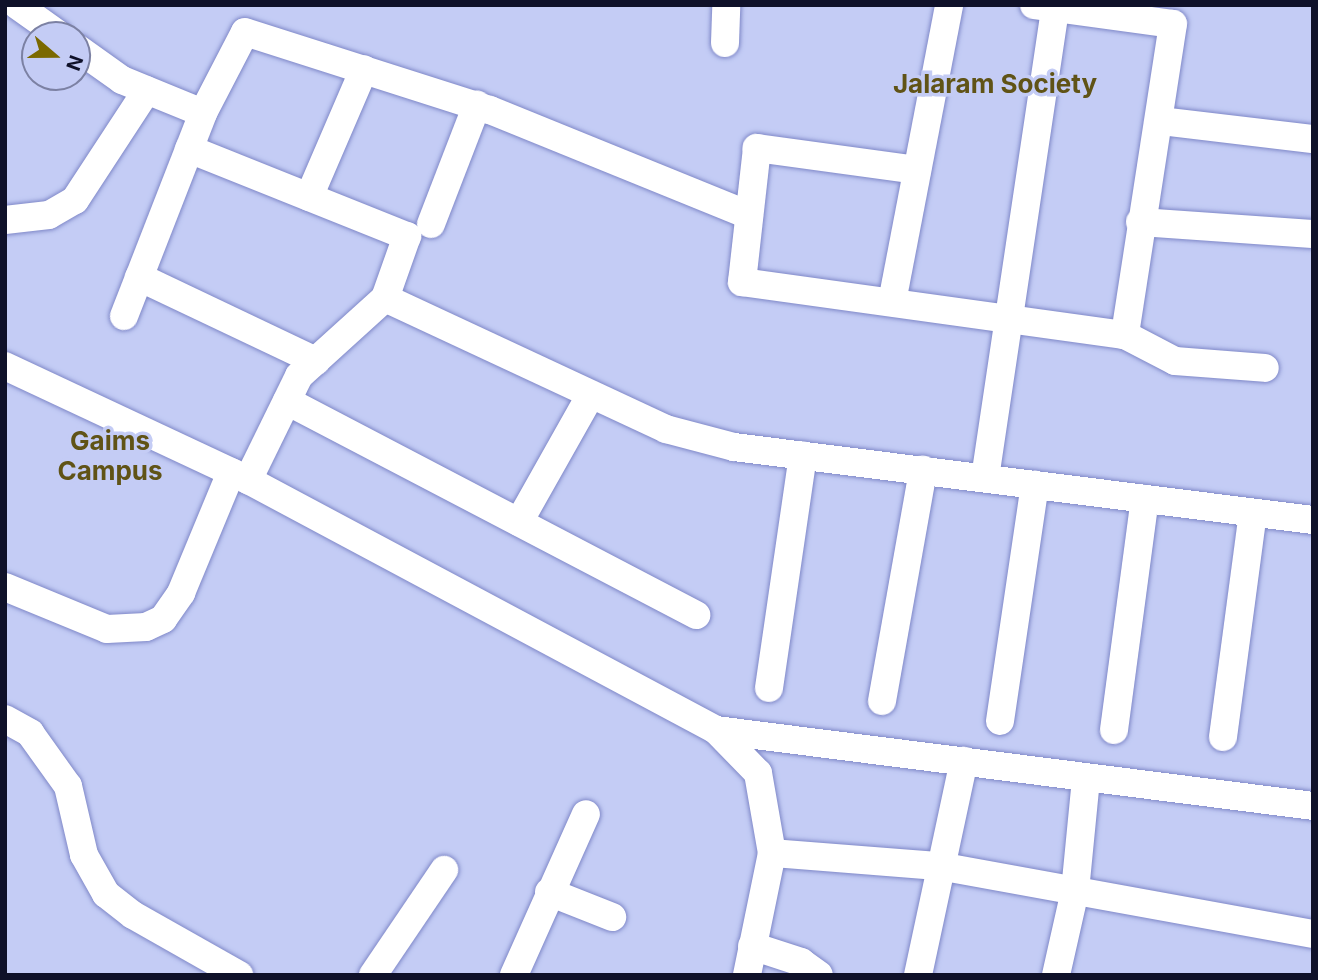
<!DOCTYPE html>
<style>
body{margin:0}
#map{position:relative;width:1318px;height:980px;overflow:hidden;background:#c4ccf5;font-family:Inter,sans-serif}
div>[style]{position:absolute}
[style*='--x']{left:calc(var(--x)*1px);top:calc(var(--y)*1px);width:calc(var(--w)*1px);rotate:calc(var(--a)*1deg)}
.roads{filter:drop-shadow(0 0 2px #7f88c8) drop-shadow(0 0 2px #7f88c8)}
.minor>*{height:28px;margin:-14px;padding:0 14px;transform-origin:14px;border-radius:14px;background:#fff}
span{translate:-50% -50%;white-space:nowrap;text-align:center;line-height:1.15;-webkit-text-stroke:7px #c4ccf5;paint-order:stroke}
.neighbourhood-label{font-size:26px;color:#605316;font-weight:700}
.frame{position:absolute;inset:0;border:7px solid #0f1129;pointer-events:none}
.north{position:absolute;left:21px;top:21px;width:70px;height:70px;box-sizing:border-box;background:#c4ccf5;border:2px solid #7c81a3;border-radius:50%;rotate:110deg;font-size:19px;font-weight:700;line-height:28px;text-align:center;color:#0f1129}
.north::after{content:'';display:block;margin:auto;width:24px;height:32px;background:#7b6900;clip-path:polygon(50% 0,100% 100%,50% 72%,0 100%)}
</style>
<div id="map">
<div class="roads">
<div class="minor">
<div style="--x:17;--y:5;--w:52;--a:35.5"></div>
<div style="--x:1034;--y:5;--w:140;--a:7.8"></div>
<div style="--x:1173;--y:24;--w:315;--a:98.8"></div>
<div style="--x:725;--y:43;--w:38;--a:-88"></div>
<div style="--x:77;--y:48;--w:55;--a:35.4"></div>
<div style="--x:122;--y:80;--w:87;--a:22.2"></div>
<div style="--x:1161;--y:121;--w:153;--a:6.8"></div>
<div style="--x:189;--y:149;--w:235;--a:21.8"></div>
<div style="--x:407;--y:236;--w:66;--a:109.5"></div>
<div style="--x:385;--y:298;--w:116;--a:137.8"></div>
<div style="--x:299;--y:376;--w:116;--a:116.1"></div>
<div style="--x:917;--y:170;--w:162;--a:-172.2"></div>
<div style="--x:757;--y:148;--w:135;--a:96.4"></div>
<div style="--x:742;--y:282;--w:387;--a:7.9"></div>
<div style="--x:1125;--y:335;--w:56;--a:27.5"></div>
<div style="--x:1175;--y:361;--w:90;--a:4.4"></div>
<div style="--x:309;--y:197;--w:139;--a:-66.7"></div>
<div style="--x:5;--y:220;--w:44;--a:-6.5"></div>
<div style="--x:49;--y:215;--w:30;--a:-30"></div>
<div style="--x:75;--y:200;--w:131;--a:-56.8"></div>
<div style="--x:1140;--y:222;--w:173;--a:4"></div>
<div style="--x:431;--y:224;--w:128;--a:-68.9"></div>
<div style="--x:139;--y:277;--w:196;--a:25.4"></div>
<div style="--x:385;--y:298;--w:310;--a:25"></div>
<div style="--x:666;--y:429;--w:70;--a:14.8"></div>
<div style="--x:734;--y:447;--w:584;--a:7.19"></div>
<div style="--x:892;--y:302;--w:302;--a:-79.1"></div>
<div style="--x:124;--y:316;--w:218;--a:-68.7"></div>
<div style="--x:203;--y:113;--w:91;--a:-62.6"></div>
<div style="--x:245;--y:32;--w:257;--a:17.7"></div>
<div style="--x:490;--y:110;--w:279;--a:22.1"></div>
<div style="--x:5;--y:366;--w:268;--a:25.1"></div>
<div style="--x:248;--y:480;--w:531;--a:28.11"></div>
<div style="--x:716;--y:730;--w:60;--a:45.7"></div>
<div style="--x:758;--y:773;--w:81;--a:80.1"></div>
<div style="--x:772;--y:853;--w:125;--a:101.6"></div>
<div style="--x:287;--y:401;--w:462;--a:27.6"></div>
<div style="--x:985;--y:478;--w:478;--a:-81.5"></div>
<div style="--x:519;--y:522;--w:145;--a:-60.6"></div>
<div style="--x:5;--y:587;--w:110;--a:22.4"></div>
<div style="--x:107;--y:629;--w:39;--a:-3"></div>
<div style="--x:146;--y:627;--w:19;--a:-25"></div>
<div style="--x:163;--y:619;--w:32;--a:-55"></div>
<div style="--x:181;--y:593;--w:131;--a:-67.5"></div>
<div style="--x:769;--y:688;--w:235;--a:-81.7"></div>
<div style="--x:882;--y:701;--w:235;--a:-79.9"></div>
<div style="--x:5;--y:719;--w:29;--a:29"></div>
<div style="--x:30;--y:733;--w:65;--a:54.4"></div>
<div style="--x:68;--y:786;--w:71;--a:76.9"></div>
<div style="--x:84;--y:855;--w:45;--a:60.6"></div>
<div style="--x:106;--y:894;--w:34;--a:38"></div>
<div style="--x:133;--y:915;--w:122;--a:29.5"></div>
<div style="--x:1000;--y:721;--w:239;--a:-81.6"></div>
<div style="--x:716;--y:730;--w:602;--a:7.25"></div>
<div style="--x:1114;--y:730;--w:233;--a:-82.4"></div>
<div style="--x:1223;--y:737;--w:226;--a:-82.4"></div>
<div style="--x:772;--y:853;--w:168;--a:4.5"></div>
<div style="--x:939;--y:866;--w:380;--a:10.3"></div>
<div style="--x:549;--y:892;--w:68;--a:21.6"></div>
<div style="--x:752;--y:946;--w:52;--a:18.1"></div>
<div style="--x:801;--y:962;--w:22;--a:36"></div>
<div style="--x:373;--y:975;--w:127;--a:-55.9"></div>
<div style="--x:514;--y:975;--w:176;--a:-65.9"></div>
<div style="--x:918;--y:975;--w:219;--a:-77.9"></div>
<div style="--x:1056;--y:975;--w:86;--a:-77.3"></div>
<div style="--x:1075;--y:891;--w:113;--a:-84.4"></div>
</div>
</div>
<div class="neighbourhood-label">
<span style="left:995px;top:84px">Jalaram Society</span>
<span style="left:110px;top:456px">Gaims<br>Campus</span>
</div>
<div class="frame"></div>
<div class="north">N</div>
</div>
